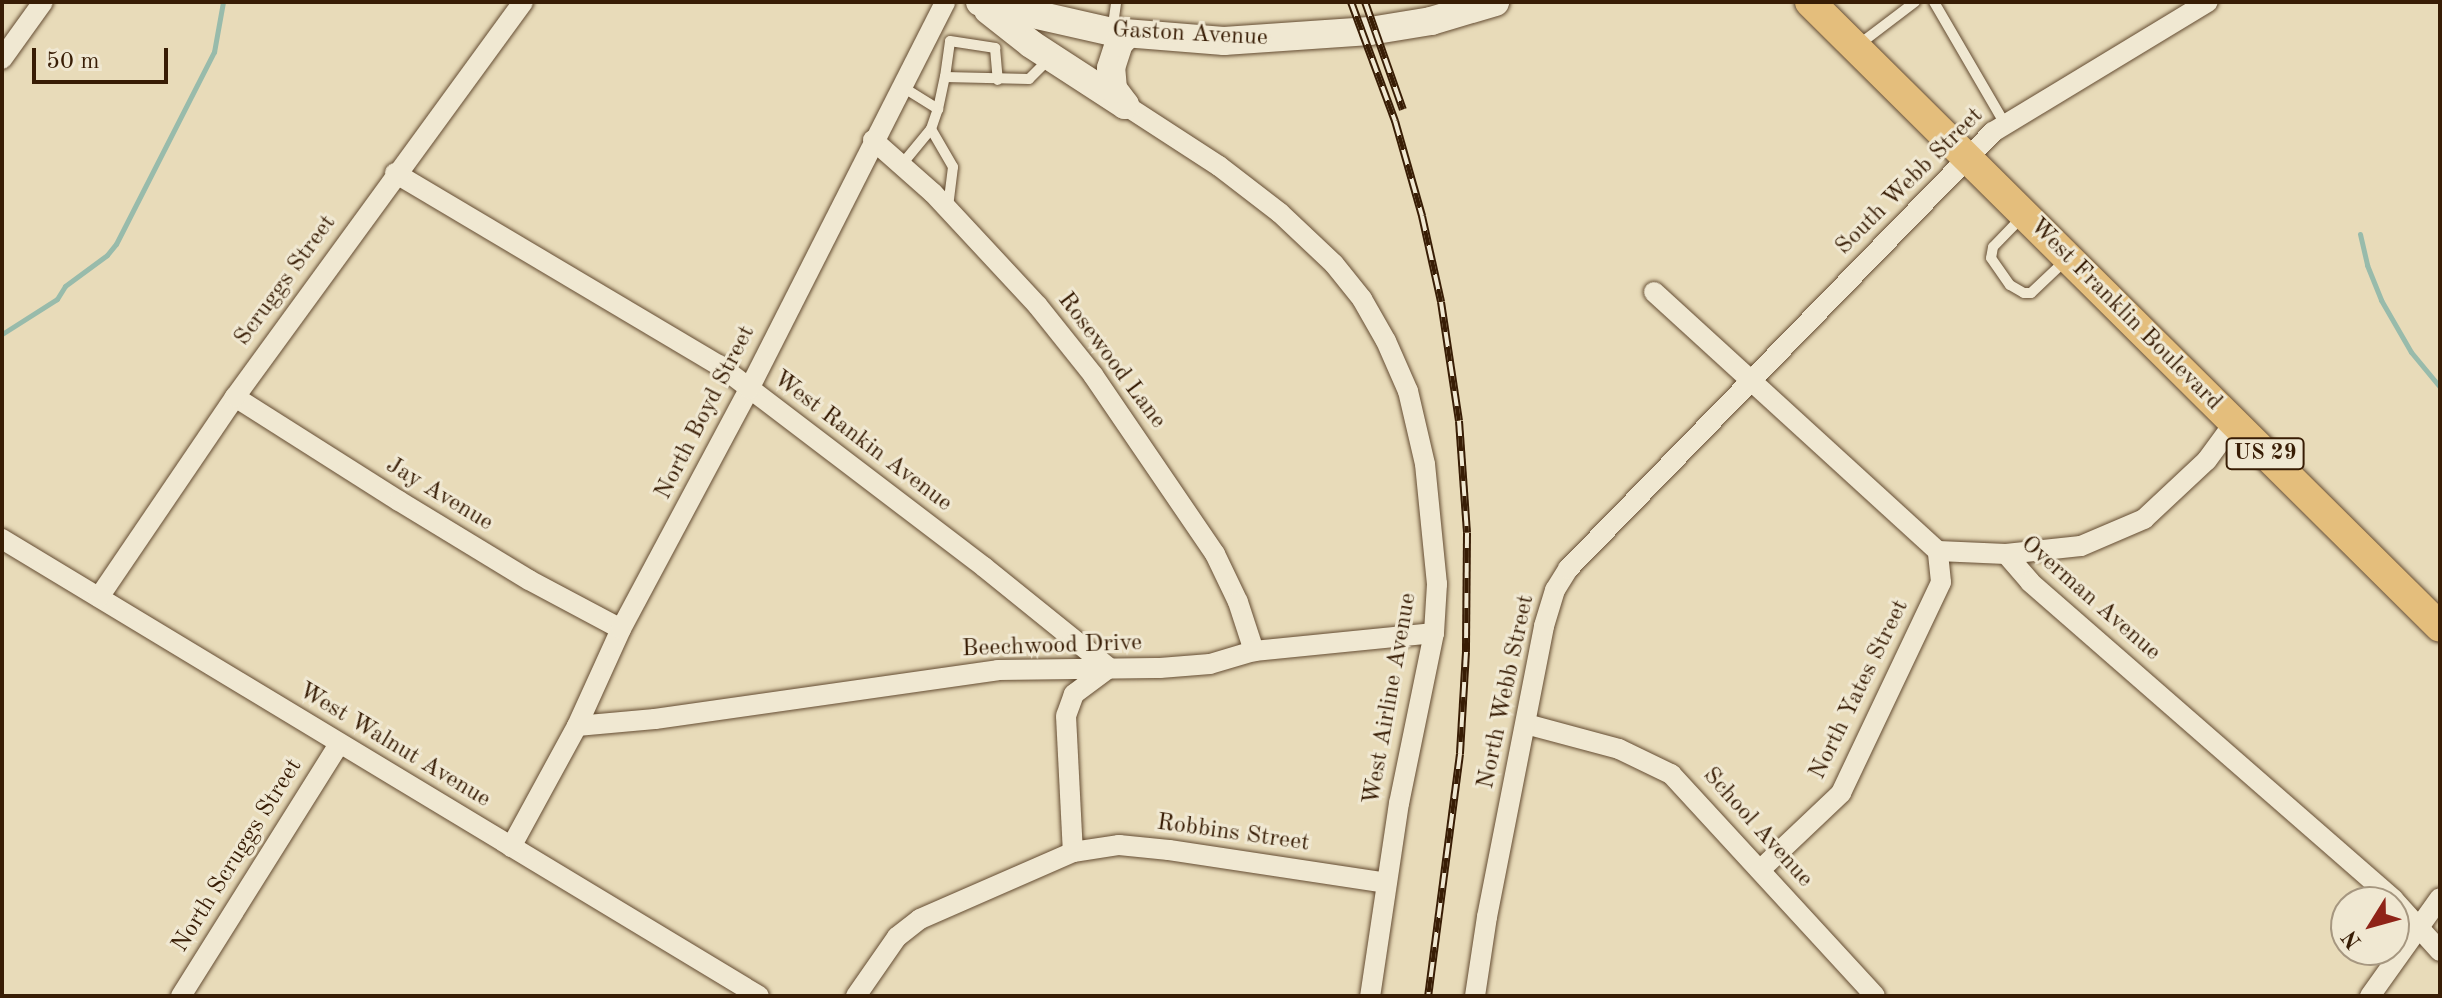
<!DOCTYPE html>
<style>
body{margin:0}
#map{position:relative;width:2442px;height:998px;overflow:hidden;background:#e8dbb9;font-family:"Old Standard TT",serif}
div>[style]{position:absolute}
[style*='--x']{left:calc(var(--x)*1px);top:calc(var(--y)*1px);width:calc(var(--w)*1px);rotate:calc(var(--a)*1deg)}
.stream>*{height:5px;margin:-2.5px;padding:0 2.5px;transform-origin:2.5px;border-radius:2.5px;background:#98bbab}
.roads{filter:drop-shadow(0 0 2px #644c32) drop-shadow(0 0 2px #644c32)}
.lane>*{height:10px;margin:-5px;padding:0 5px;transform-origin:5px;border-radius:5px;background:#f0e8d2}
.street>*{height:20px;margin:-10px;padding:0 10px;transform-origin:10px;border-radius:10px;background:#f0e8d2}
.secondary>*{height:28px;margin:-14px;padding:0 14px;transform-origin:14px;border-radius:14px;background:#f0e8d2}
.primary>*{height:30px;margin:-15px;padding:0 15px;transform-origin:15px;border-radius:15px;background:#e4be7c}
.rail>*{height:8px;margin-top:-4px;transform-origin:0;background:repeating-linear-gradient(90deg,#f0e8d2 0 15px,#381d05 0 30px);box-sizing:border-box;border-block:2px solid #381d05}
span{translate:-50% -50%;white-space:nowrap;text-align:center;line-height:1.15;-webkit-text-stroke:6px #f0e8d2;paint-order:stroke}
.shield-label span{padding:2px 6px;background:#f0e8d2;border:2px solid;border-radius:6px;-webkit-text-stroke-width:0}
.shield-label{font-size:22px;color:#381d05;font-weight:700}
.street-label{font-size:24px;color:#381d05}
.frame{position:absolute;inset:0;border:4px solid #381d05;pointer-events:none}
.north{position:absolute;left:2330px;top:886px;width:80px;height:80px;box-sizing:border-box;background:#f0e8d2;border:2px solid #a69780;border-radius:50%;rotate:233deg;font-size:22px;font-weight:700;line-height:32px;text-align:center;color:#381d05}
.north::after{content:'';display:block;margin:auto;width:28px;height:36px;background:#8f2418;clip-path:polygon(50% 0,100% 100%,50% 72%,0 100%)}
.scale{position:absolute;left:32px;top:48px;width:136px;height:36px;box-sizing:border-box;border:4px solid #381d05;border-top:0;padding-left:10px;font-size:24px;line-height:28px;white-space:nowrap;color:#381d05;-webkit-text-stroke:6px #f0e8d2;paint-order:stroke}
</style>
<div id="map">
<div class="stream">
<div style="--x:2360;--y:234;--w:32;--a:77"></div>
<div style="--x:2367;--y:265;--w:38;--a:68"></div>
<div style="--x:2381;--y:300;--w:60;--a:60"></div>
<div style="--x:2411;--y:352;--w:45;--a:50.4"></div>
<div style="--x:2;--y:334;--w:65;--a:-32.5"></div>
<div style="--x:57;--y:299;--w:15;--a:-58"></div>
<div style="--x:65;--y:286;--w:52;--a:-36.4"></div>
<div style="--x:107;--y:255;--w:14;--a:-51"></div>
<div style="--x:116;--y:244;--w:216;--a:-63"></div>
<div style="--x:214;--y:52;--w:51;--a:-79.8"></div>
</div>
<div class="roads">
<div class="lane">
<div style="--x:1934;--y:2;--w:141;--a:59.8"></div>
<div style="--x:1112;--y:32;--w:30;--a:-82"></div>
<div style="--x:1857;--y:46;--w:73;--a:-37.2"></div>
<div style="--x:945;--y:77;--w:36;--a:-82"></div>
<div style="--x:950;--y:41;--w:46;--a:8.8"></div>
<div style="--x:995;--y:48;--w:32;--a:85"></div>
<div style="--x:901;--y:86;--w:44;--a:31.9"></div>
<div style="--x:938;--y:109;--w:33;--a:-78"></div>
<div style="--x:945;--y:77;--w:84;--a:1.4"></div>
<div style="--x:1029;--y:79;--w:30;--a:-45"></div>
<div style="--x:931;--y:129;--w:44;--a:59.9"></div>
<div style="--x:953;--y:167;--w:40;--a:97.1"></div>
<div style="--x:903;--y:163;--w:44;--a:-50.5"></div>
<div style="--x:931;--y:129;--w:21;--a:-71"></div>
<div style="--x:2023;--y:216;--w:43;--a:134.1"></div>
<div style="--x:1993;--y:247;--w:11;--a:100"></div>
<div style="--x:1991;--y:258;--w:33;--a:55"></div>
<div style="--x:2010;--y:285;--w:16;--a:30"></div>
<div style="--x:2024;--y:293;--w:7;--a:0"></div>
<div style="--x:2031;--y:293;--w:50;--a:-43.4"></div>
</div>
<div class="street">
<div style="--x:2;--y:59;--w:70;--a:-54.3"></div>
<div style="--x:1125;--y:105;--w:112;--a:33"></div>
<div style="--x:1219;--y:166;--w:77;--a:37.6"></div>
<div style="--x:1280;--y:213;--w:74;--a:43.4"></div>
<div style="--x:1334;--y:264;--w:45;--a:51.3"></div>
<div style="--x:1362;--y:299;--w:48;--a:60.3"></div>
<div style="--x:1386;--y:341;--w:55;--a:66.3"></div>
<div style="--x:1408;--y:391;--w:75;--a:76.9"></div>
<div style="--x:1425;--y:464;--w:121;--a:84.3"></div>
<div style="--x:1437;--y:584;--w:49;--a:93.5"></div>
<div style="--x:1434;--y:633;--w:174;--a:101.6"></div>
<div style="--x:1399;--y:803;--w:195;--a:98.5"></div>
<div style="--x:873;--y:140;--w:80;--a:41.5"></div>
<div style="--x:933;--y:193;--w:154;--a:47.1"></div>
<div style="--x:1038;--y:306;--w:88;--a:51.4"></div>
<div style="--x:1093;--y:375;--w:217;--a:55.7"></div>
<div style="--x:1215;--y:554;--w:53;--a:64.4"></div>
<div style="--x:1238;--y:602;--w:52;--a:71.9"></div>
<div style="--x:395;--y:173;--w:377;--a:30.7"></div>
<div style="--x:719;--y:365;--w:333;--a:37.3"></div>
<div style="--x:984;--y:567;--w:161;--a:38.9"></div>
<div style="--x:1109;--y:668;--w:44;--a:143.4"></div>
<div style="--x:1074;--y:694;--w:23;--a:110"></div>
<div style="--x:1066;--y:716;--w:136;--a:87.1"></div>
<div style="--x:1654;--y:292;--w:384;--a:42.4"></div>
<div style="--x:1938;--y:551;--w:68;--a:2.5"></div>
<div style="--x:2006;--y:554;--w:37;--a:49"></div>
<div style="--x:2030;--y:582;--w:482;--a:41.1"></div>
<div style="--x:2393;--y:899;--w:70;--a:47.9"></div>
<div style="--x:235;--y:397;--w:194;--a:32.4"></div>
<div style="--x:399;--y:501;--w:152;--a:31.3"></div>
<div style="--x:529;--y:580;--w:104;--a:28"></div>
<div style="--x:2;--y:539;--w:884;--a:31.12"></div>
<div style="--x:2006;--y:554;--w:75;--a:-6.1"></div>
<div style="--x:2081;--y:546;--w:69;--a:-23.2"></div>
<div style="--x:2144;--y:519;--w:86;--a:-43.1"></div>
<div style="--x:2207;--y:460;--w:46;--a:-53.9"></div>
<div style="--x:99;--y:597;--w:242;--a:-55.8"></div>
<div style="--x:235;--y:397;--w:489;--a:-53.9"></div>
<div style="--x:1526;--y:724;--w:96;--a:15"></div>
<div style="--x:1619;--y:749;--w:58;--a:25.7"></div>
<div style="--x:1671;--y:774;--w:301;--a:47.4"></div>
<div style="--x:577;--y:726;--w:78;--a:-5.1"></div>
<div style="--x:655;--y:719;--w:346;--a:-8.1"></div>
<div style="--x:998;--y:670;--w:162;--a:-0.7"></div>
<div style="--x:1160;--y:668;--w:50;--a:-4.6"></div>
<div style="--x:1210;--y:664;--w:46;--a:-16.5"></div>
<div style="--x:1254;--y:651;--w:181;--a:-5.7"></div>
<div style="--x:511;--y:847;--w:138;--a:-61.4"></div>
<div style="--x:577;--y:726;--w:107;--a:-65.6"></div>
<div style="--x:621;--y:629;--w:272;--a:-61.9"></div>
<div style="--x:749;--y:389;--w:434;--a:-63.1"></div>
<div style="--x:1760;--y:870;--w:112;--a:-43.5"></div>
<div style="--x:1841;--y:793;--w:233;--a:-64.6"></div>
<div style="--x:1941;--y:582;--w:31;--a:-96"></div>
<div style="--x:181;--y:996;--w:297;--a:-57.9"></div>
<div style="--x:856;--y:996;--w:72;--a:-55.2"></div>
<div style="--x:897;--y:937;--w:29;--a:-38"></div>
<div style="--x:920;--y:919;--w:167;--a:-23.6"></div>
<div style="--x:1073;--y:852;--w:47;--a:-8.7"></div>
<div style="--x:1119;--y:845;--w:50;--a:5.7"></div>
<div style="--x:1169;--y:850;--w:219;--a:8.6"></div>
<div style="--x:1475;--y:996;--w:80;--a:-81.4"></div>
<div style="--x:1487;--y:917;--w:297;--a:-78.9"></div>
<div style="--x:1544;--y:626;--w:38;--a:-73"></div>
<div style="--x:1555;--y:590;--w:25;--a:-58"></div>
<div style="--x:1568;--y:569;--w:610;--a:-45.8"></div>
<div style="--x:1993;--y:132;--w:251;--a:-31.2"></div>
<div style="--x:2370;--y:996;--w:120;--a:-54.5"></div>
</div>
<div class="secondary">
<div style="--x:980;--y:2;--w:135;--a:12.8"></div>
<div style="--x:1112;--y:32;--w:112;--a:4.6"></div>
<div style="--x:1224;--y:41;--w:146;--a:-3.9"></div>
<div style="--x:1370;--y:31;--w:62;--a:-9.3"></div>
<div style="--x:1431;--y:21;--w:67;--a:-16.5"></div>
<div style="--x:988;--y:10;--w:55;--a:38.3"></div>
<div style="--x:1031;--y:44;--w:112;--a:33"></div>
<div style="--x:1125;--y:105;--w:20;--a:-127"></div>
<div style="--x:1113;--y:89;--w:21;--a:-95"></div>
<div style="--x:1111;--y:68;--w:26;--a:-72"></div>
<div style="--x:1119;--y:43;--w:13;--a:-45"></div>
</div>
<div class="primary">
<div style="--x:1810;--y:2;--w:887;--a:44.77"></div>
</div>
</div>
<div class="rail">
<div style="--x:1351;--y:2;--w:127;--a:69.7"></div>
<div style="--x:1395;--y:121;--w:99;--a:74.1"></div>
<div style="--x:1422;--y:216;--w:88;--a:77.5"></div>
<div style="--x:1441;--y:302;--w:120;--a:81.4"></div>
<div style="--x:1459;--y:421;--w:112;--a:85.9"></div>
<div style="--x:1467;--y:533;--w:119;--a:90.5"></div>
<div style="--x:1466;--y:652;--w:102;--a:93.4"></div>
<div style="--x:1460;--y:754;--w:244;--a:97.5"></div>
<div style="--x:1365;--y:2;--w:114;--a:70.6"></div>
</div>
<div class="shield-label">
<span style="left:2265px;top:454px">US 29</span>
</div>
<div class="street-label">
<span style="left:1190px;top:35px;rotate:3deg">Gaston Avenue</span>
<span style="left:1910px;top:182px;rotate:-45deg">South Webb Street</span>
<span style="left:286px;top:281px;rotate:-54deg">Scruggs Street</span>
<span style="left:2125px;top:315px;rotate:45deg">West Franklin Boulevard</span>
<span style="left:1111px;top:361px;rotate:53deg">Rosewood Lane</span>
<span style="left:706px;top:413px;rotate:-63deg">North Boyd Street</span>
<span style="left:862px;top:442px;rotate:37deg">West Rankin Avenue</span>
<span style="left:439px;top:495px;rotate:31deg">Jay Avenue</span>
<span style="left:2090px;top:599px;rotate:41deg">Overman Avenue</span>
<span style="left:1052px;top:647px;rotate:-2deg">Beechwood Drive</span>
<span style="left:1860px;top:690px;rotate:-64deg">North Yates Street</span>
<span style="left:1507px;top:692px;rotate:-78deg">North Webb Street</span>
<span style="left:1391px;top:699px;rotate:-80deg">West Airline Avenue</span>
<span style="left:394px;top:746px;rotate:31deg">West Walnut Avenue</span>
<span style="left:1757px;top:828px;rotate:48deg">School Avenue</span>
<span style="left:1233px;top:834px;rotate:8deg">Robbins Street</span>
<span style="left:238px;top:856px;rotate:-58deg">North Scruggs Street</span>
</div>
<div class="frame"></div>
<div class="north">N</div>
<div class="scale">50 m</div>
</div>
